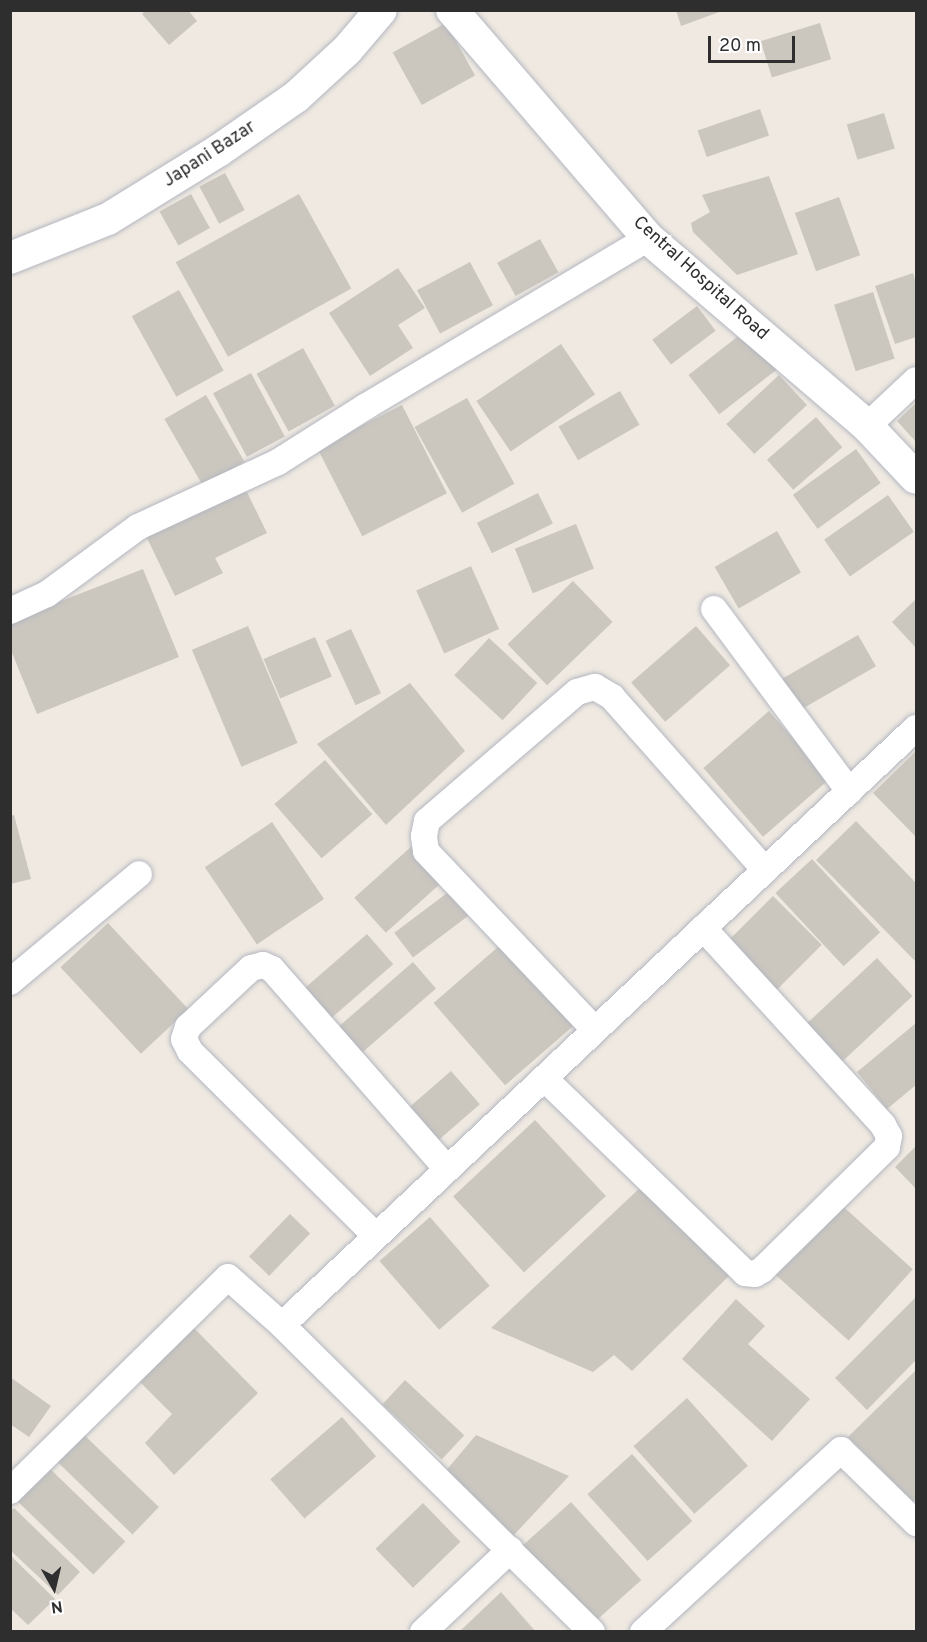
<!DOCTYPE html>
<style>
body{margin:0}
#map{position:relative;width:927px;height:1642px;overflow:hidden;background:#efe9e1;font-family:Overpass,sans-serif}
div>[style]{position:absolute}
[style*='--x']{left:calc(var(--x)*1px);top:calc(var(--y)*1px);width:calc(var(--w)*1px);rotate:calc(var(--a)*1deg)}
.building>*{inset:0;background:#cbc7bf;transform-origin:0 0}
.roads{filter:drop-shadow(0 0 2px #b4b7c1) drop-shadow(0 0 2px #b4b7c1)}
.minor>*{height:26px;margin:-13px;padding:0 13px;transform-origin:13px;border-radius:13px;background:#fff}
.tertiary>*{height:32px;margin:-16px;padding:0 16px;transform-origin:16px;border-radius:16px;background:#fff}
span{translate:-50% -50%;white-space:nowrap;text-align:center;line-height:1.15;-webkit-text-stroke:5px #fff;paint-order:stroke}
.street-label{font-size:18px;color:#2e2e2e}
.frame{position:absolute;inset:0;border:12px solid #2e2e2e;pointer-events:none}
.north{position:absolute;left:24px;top:1558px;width:60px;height:60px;-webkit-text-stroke:4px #fff;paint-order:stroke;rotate:172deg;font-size:16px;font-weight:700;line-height:24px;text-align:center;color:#2e2e2e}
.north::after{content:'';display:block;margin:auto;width:21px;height:27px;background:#2e2e2e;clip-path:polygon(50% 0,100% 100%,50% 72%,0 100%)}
.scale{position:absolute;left:708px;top:36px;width:87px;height:27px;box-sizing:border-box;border:3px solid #2e2e2e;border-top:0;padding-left:8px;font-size:18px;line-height:21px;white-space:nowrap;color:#2e2e2e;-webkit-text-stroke:4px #fff;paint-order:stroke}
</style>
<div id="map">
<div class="building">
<div style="clip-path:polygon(146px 10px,188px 10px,197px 21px,169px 45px,142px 14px)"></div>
<div style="clip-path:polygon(676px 10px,722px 10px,722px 11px,681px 26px)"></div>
<div style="left:446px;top:23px;width:60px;height:61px;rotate:61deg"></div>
<div style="left:820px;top:23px;width:38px;height:62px;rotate:73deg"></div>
<div style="left:760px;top:109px;width:28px;height:66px;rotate:71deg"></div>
<div style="left:884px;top:113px;width:37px;height:39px;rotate:73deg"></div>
<div style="left:225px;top:173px;width:42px;height:29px;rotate:62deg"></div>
<div style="clip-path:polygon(769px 176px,798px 254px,737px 275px,693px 232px,691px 223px,710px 212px,702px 195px)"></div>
<div style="left:191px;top:194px;width:39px;height:36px;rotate:61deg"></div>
<div style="left:299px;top:194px;width:108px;height:141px;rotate:61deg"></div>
<div style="left:839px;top:197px;width:62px;height:47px;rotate:70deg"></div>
<div style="left:540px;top:239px;width:38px;height:49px;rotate:61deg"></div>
<div style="left:470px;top:262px;width:49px;height:60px;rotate:62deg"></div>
<div style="clip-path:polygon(398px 268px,425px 308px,398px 325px,413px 348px,370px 376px,329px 313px)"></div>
<div style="clip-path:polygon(913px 273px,916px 284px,916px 337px,895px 344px,875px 286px)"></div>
<div style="left:179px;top:290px;width:92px;height:54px;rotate:61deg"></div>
<div style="left:873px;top:292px;width:70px;height:41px;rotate:72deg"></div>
<div style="left:697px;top:306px;width:31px;height:56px;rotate:53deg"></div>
<div style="left:746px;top:330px;width:50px;height:73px;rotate:52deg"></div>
<div style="left:561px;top:344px;width:61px;height:102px;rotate:56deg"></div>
<div style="left:303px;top:348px;width:66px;height:53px;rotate:61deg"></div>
<div style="left:251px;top:373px;width:72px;height:43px;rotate:62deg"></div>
<div style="left:779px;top:375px;width:41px;height:72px;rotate:47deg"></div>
<div style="left:620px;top:391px;width:39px;height:71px;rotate:60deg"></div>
<div style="left:206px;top:395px;width:77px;height:48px;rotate:60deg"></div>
<div style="left:467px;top:398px;width:98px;height:60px;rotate:61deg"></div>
<div style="clip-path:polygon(916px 403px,916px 442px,897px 421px)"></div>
<div style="left:402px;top:405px;width:99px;height:95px;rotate:63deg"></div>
<div style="left:816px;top:417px;width:40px;height:65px;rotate:49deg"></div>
<div style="left:856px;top:449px;width:42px;height:78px;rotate:54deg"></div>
<div style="clip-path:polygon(244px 486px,267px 533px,215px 558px,223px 573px,175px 596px,145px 534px)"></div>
<div style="left:538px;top:493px;width:34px;height:68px;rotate:64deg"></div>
<div style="left:888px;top:495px;width:45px;height:78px;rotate:55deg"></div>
<div style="left:576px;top:524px;width:48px;height:66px;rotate:68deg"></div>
<div style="left:777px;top:531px;width:48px;height:72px;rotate:60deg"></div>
<div style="left:471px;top:566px;width:69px;height:60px;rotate:66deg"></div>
<div style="clip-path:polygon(143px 569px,179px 657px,37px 714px,10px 648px,10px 621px)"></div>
<div style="left:573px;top:581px;width:57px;height:91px;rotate:46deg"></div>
<div style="clip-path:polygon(916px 599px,916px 648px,892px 622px)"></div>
<div style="left:248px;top:626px;width:127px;height:61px;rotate:67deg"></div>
<div style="left:696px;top:626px;width:52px;height:86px;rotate:49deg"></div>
<div style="left:351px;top:629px;width:71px;height:28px;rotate:65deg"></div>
<div style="left:858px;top:635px;width:36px;height:97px;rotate:60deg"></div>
<div style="left:315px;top:637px;width:43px;height:56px;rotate:67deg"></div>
<div style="left:489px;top:638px;width:66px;height:51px;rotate:43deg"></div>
<div style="clip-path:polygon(410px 683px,465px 751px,386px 825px,317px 744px)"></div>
<div style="left:769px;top:711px;width:91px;height:87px;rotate:49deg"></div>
<div style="clip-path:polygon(916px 751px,916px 837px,873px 793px)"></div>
<div style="left:325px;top:760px;width:72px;height:67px;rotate:49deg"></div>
<div style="clip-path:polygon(14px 815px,31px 879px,10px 884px,10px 816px)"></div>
<div style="clip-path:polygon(856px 821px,916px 883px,916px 962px,816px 860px)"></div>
<div style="left:272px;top:822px;width:93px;height:81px;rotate:56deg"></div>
<div style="left:413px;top:845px;width:47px;height:79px;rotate:48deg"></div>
<div style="left:812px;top:859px;width:100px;height:50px;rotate:47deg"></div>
<div style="left:455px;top:887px;width:31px;height:76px;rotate:53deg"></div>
<div style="left:773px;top:896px;width:69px;height:71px;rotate:45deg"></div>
<div style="left:108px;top:923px;width:118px;height:65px;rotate:47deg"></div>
<div style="left:367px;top:934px;width:40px;height:83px;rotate:49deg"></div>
<div style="left:506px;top:940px;width:109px;height:96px;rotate:49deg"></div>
<div style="left:877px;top:958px;width:52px;height:100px;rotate:47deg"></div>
<div style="left:413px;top:962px;width:35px;height:103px;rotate:49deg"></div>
<div style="clip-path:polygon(916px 1023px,916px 1085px,887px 1109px,857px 1072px)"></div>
<div style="left:451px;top:1071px;width:44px;height:55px;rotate:49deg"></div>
<div style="left:535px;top:1120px;width:104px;height:112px;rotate:47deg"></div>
<div style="clip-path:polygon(916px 1146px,916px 1189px,895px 1167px)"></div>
<div style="clip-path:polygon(643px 1185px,731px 1274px,632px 1371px,614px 1355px,593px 1372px,491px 1328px)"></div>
<div style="left:837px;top:1201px;width:102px;height:96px;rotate:42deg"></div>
<div style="left:290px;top:1214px;width:28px;height:59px;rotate:44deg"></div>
<div style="left:430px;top:1217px;width:91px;height:67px;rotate:49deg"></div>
<div style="clip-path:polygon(916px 1297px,916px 1360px,867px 1410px,835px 1378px)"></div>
<div style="clip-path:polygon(736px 1299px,765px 1326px,748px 1344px,810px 1399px,772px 1441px,682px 1359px)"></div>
<div style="clip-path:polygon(189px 1323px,258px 1393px,174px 1475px,145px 1443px,172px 1414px,134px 1376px)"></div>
<div style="clip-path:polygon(916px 1370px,916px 1498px,913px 1502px,848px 1437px)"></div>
<div style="clip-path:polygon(10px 1377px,51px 1406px,29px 1437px,10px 1424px)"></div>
<div style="left:405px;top:1380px;width:81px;height:33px;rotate:43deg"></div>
<div style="left:687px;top:1398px;width:91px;height:72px;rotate:48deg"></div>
<div style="left:342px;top:1417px;width:52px;height:95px;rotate:49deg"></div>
<div style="left:79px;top:1430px;width:111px;height:38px;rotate:44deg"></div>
<div style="clip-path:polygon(476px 1435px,569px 1476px,513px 1536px,444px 1473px)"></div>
<div style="left:632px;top:1454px;width:90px;height:60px;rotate:48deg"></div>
<div style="left:44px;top:1463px;width:113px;height:46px;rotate:44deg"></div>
<div style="left:571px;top:1502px;width:105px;height:67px;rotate:48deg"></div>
<div style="left:423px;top:1503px;width:54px;height:66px;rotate:46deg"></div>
<div style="clip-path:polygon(14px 1508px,80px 1572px,58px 1595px,10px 1550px,10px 1511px)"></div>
<div style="clip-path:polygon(10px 1555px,55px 1599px,28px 1625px,10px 1608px)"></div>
<div style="clip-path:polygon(501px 1592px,536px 1632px,459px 1632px)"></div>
</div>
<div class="roads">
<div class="minor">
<div style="--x:867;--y:426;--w:67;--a:-43.2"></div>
<div style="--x:714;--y:609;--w:227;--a:53.4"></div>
<div style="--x:10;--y:611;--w:41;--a:-24.7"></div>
<div style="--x:47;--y:594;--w:113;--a:-36.4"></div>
<div style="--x:138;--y:527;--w:154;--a:-24.9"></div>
<div style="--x:278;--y:462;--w:103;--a:-32.3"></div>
<div style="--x:365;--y:407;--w:330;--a:-30.8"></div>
<div style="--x:10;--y:982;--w:168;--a:-39.9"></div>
<div style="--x:595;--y:1030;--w:246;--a:-133.4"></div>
<div style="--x:426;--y:851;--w:15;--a:-98"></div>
<div style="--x:424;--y:836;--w:15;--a:-79"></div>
<div style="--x:427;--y:821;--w:198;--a:-40.7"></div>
<div style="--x:577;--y:692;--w:19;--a:-16"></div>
<div style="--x:595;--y:687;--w:20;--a:30"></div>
<div style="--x:612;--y:697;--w:231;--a:48.5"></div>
<div style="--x:544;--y:1078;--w:280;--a:44.1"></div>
<div style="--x:745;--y:1273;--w:10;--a:6"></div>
<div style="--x:755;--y:1274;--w:8;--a:-30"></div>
<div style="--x:762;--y:1270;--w:175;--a:-44.5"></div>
<div style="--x:887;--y:1147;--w:11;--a:-80"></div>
<div style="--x:889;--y:1136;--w:13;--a:-119"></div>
<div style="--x:883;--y:1125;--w:267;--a:-132.4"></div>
<div style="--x:376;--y:1236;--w:262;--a:-135.2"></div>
<div style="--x:190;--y:1051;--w:13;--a:-117"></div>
<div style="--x:184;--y:1039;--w:13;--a:-72"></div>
<div style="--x:188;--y:1027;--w:86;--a:-43.1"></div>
<div style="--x:251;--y:968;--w:12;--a:-14"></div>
<div style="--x:263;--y:965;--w:10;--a:24"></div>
<div style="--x:272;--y:969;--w:266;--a:48.8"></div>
<div style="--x:10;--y:1491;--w:305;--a:-44.5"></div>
<div style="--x:228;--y:1277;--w:72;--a:41.6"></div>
<div style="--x:423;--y:1632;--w:120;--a:-43.3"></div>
<div style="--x:592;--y:1632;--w:436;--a:-135.3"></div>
<div style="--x:282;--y:1325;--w:871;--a:-43.28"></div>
<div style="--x:643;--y:1632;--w:269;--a:-42.6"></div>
<div style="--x:841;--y:1450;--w:105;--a:44.2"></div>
</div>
<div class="tertiary">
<div style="--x:452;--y:10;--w:301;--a:49.3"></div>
<div style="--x:648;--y:238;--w:289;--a:40.6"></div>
<div style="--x:867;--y:426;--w:71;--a:46.7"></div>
<div style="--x:10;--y:258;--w:105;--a:-21.7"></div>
<div style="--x:108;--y:219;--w:129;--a:-31.7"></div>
<div style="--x:218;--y:151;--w:95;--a:-34.7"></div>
<div style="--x:296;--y:97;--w:69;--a:-42.7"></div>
<div style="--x:347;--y:50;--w:52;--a:-49.6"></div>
</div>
</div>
<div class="street-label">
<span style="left:210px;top:155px;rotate:-33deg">Japani Bazar</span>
<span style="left:700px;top:279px;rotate:42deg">Central Hospital Road</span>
</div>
<div class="frame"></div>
<div class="north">N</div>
<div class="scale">20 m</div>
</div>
